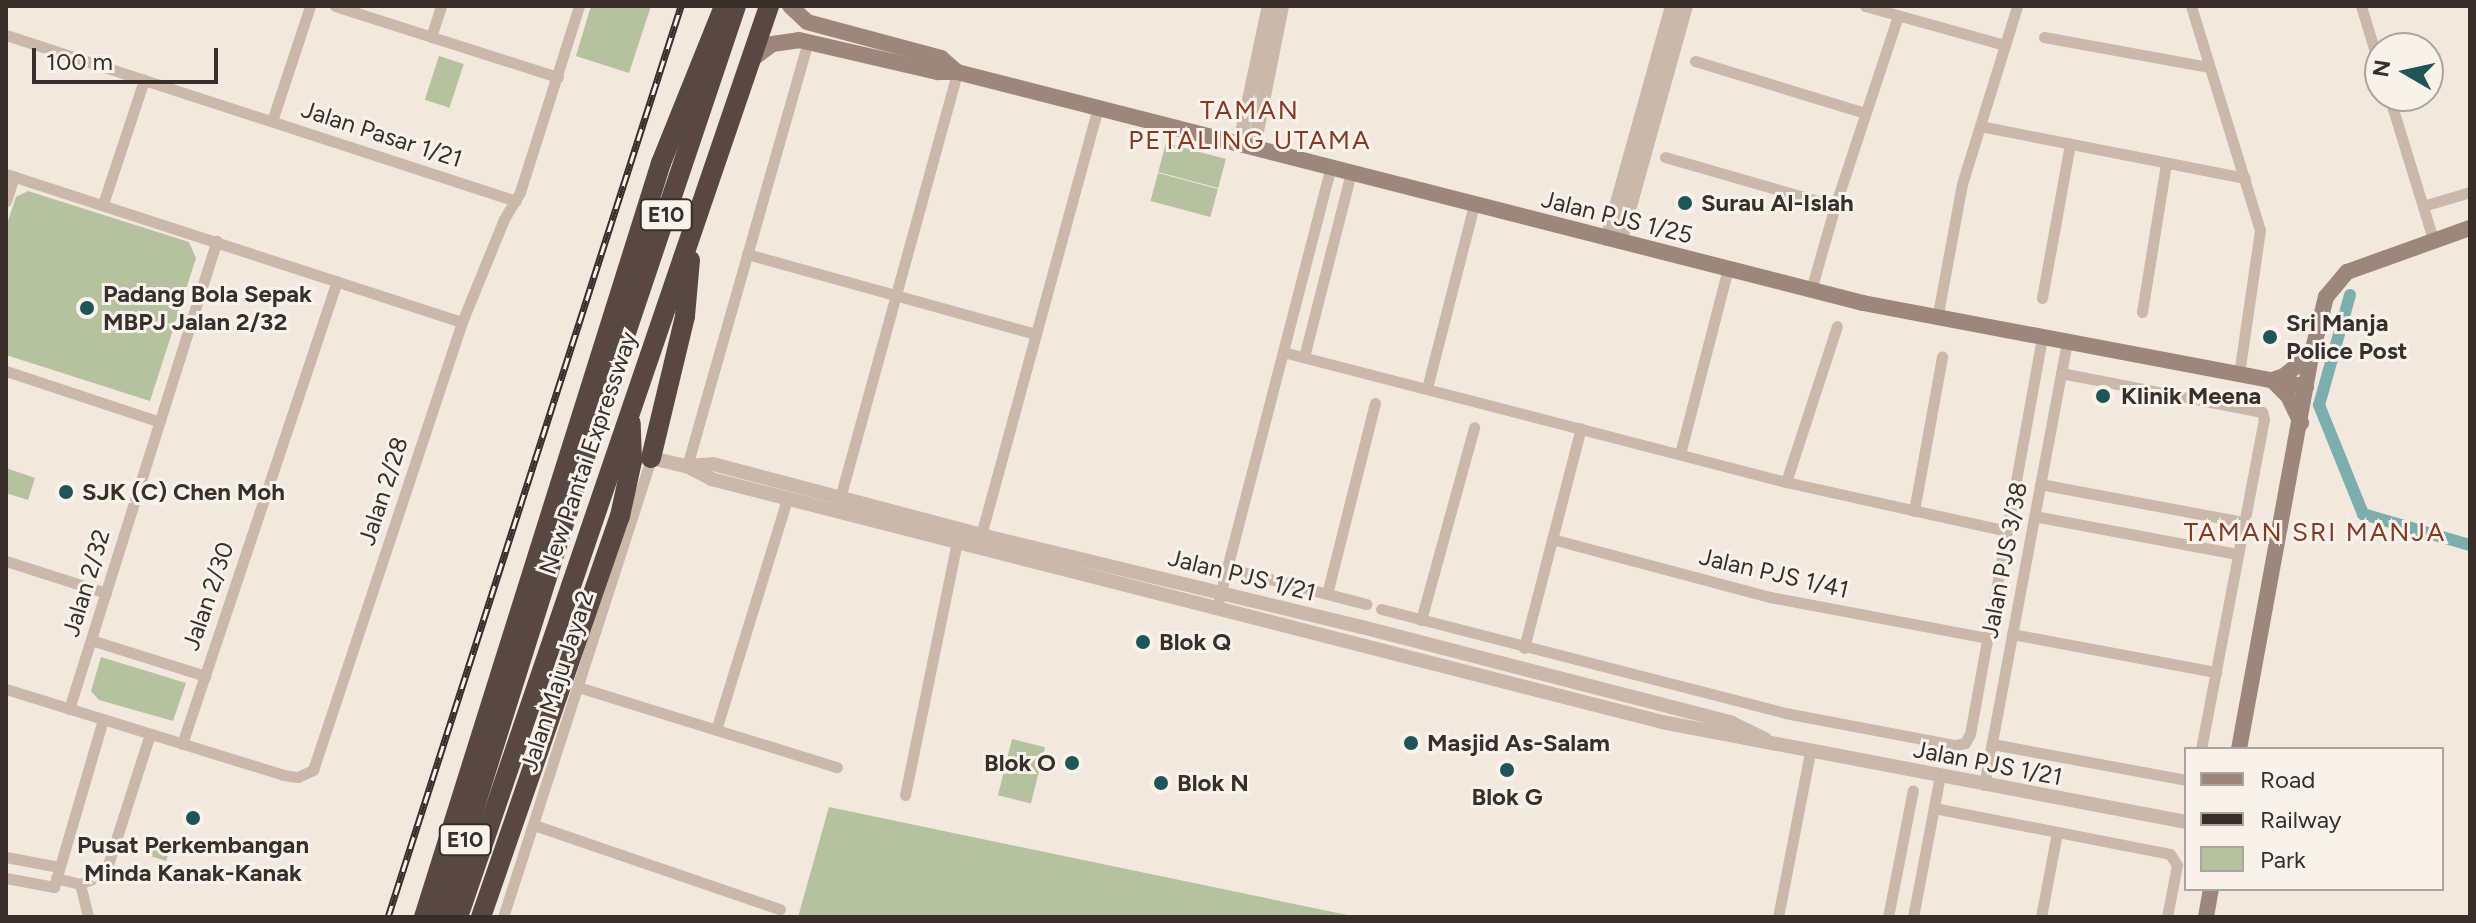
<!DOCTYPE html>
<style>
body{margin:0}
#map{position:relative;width:2476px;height:923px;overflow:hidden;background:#f2e8de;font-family:Figtree,sans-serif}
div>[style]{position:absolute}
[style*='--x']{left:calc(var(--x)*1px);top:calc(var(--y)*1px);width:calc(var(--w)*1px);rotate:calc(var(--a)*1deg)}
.green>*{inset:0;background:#b6c19f;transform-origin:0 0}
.canal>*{height:12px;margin:-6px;padding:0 6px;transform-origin:6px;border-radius:6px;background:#7eadae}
.minor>*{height:11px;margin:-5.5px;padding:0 5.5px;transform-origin:5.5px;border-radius:5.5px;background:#cab8ab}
.tertiary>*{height:14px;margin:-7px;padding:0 7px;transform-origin:7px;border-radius:7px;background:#cab8ab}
.secondary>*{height:16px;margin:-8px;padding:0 8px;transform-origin:8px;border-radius:8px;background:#9d877c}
.motorway>*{height:20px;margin:-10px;padding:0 10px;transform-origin:10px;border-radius:10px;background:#584841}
.rail>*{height:7px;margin-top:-3.5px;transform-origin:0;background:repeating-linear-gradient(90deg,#f9f2eb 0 12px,#382e2a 0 24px);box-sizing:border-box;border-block:2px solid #382e2a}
.dots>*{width:22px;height:22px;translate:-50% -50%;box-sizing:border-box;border:4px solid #f9f2eb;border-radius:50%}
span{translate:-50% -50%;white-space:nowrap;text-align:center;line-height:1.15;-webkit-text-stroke:6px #f9f2eb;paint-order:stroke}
.shield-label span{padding:2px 6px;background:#f9f2eb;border:2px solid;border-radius:6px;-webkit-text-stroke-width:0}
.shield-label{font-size:22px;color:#382e2a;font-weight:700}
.street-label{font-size:24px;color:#382e2a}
.poi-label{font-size:24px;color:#382e2a;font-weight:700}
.left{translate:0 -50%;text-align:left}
.right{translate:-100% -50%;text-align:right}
.neighbourhood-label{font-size:26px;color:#843a25;letter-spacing:2px}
.frame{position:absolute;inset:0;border:8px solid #382e2a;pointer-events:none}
.legend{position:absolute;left:2184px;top:747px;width:260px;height:144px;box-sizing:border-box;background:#f9f2eb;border:2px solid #aca49e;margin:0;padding:10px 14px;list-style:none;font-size:24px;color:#382e2a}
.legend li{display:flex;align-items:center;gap:16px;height:40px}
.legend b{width:40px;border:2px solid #aca49e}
.north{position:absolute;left:2364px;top:32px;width:80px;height:80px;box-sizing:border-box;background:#f9f2eb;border:2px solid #aca49e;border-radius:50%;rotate:279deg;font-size:22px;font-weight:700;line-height:32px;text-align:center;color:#382e2a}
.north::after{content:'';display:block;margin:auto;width:28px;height:36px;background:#205558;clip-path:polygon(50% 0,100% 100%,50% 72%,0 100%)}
.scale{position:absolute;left:32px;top:48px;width:186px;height:36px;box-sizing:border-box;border:4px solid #382e2a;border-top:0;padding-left:10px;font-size:24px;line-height:28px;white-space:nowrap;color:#382e2a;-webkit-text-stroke:6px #f9f2eb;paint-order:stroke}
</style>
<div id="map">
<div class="green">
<div style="clip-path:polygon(591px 6px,651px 6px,629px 73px,576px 56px)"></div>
<div style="left:439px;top:56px;width:26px;height:46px;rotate:18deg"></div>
<div style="left:1166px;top:143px;width:62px;height:30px;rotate:15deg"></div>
<div style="left:1158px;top:173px;width:62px;height:29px;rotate:15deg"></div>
<div style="clip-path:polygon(28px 191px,189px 242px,196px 258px,150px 401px,6px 355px,6px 227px,16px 197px)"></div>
<div style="clip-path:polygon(6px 468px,35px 478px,28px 500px,6px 493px)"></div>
<div style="clip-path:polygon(101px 657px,186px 683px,173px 721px,99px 700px,91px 691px)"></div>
<div style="left:1012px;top:739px;width:34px;height:58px;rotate:14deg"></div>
<div style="clip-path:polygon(829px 807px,1357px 917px,798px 917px)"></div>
<div style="clip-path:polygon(154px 836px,168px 841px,171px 847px,166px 861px,147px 855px)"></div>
</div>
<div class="canal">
<div style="--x:2350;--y:295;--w:114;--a:105.7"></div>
<div style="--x:2319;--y:405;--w:118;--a:68"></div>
<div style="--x:2363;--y:514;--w:111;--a:16.2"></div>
</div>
<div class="minor">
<div style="--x:335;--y:6;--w:234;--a:17.7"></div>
<div style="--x:1865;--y:6;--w:145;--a:15.6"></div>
<div style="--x:2191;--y:6;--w:234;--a:72.9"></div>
<div style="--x:2260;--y:230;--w:146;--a:98.3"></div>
<div style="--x:2361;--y:6;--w:65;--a:73"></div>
<div style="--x:6;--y:35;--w:536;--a:18.03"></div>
<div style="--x:431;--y:37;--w:33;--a:-72"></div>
<div style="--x:2044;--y:37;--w:168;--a:10.3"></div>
<div style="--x:1695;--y:61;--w:178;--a:17"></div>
<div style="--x:2389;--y:96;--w:150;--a:72.9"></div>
<div style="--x:272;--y:121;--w:121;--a:-71.7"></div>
<div style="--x:1980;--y:126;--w:270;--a:11.1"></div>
<div style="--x:1665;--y:157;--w:177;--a:16.1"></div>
<div style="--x:6;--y:174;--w:479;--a:18"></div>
<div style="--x:6;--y:201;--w:26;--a:-72"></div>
<div style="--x:103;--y:204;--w:131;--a:-71.7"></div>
<div style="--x:2423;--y:206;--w:49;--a:-16.6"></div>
<div style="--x:747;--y:254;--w:300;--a:15.5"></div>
<div style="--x:1811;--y:290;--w:87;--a:-74.1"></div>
<div style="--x:1835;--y:206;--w:200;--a:-71.7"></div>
<div style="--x:2042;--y:298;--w:157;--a:-79.7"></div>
<div style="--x:2142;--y:312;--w:151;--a:-80.8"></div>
<div style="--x:1937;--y:319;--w:137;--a:-79.5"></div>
<div style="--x:1962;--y:184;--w:186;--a:-72.8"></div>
<div style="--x:1283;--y:352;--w:520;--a:14.49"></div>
<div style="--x:1786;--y:482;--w:226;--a:12.5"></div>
<div style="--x:1304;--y:357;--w:191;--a:-75.7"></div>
<div style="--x:6;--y:371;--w:162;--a:18.3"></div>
<div style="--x:2061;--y:373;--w:205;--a:11"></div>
<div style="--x:2262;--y:412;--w:7;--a:74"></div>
<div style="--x:2264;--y:419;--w:336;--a:100.8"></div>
<div style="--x:1427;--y:388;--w:189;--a:-75.6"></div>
<div style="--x:1680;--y:454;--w:191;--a:-75.5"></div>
<div style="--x:687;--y:466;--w:442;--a:-74.1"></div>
<div style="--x:1786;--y:482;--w:164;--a:-71.9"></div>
<div style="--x:2040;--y:484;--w:208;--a:10.6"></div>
<div style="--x:840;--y:498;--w:442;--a:-74.6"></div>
<div style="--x:1914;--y:511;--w:157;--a:-79.7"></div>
<div style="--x:2034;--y:516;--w:208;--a:10.6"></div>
<div style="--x:981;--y:535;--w:444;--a:-74.7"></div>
<div style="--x:1552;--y:539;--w:226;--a:14.9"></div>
<div style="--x:1770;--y:597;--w:222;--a:10.7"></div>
<div style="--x:6;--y:561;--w:105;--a:17.7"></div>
<div style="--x:1227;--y:568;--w:144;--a:14.5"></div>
<div style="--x:1327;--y:594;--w:197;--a:-75.9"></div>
<div style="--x:1219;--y:599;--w:446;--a:-75.5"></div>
<div style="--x:1381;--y:609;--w:417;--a:14.4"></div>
<div style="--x:1785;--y:713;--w:173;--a:10.7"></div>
<div style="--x:1955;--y:745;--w:10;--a:-11"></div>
<div style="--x:1965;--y:743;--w:10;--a:-61"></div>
<div style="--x:1970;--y:734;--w:402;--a:-79.7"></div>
<div style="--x:1421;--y:620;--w:200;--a:-74.6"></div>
<div style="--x:2012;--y:634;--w:208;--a:10.6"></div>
<div style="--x:91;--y:640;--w:120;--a:17.5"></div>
<div style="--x:1524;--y:648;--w:227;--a:-75.5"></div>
<div style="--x:578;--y:687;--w:271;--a:17.2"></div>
<div style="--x:6;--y:689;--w:290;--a:17.2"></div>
<div style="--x:283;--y:775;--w:15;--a:8"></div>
<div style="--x:298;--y:777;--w:17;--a:-25"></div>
<div style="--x:313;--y:770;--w:472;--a:-71.6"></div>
<div style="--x:462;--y:322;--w:111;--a:-67.8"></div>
<div style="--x:504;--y:219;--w:31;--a:-59"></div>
<div style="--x:520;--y:192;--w:195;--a:-72.4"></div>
<div style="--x:69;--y:709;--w:491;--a:-72.5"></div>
<div style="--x:716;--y:730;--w:242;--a:-72.9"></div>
<div style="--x:182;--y:744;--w:488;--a:-71.5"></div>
<div style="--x:1992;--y:744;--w:197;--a:10.5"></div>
<div style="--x:1984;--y:785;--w:450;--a:-79.4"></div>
<div style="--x:905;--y:795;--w:263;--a:-78.4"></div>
<div style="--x:1934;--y:808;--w:240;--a:11"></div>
<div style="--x:2170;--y:854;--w:13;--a:58"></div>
<div style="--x:2177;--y:865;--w:53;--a:100.9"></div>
<div style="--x:534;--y:825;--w:260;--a:18.9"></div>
<div style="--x:6;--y:857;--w:54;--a:10.7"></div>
<div style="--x:6;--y:878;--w:49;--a:10.6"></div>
<div style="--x:54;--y:887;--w:175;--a:-73.7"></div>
<div style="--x:56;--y:878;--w:25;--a:14"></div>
<div style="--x:80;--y:884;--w:27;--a:-22"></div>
<div style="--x:105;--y:874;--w:147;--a:-72.2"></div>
<div style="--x:80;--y:884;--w:34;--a:76"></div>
<div style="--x:503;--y:917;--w:482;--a:-72.1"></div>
<div style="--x:1778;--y:917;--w:168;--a:-79"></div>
<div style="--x:1888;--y:917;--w:129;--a:-78.9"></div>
<div style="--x:1913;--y:917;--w:144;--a:-79.2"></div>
<div style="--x:2041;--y:917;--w:86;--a:-79.3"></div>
</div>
<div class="tertiary">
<div style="--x:1240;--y:142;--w:139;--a:-78"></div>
<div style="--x:1254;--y:146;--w:143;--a:-78.7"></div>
<div style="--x:1607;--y:239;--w:242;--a:-74.4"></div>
<div style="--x:1620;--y:242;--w:245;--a:-74.4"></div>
<div style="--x:651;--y:458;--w:37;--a:13"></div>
<div style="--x:687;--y:466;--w:26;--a:-4"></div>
<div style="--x:713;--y:464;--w:277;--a:14.8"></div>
<div style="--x:981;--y:535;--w:392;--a:13.6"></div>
<div style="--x:1362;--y:627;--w:382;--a:14.5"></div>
<div style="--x:1732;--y:723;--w:37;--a:26"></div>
<div style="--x:687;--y:466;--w:27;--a:28"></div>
<div style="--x:711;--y:479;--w:982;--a:14.33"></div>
<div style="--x:1662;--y:722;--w:533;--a:10.8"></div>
</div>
<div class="secondary">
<div style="--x:790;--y:6;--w:23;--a:43"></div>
<div style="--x:807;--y:22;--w:139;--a:15"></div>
<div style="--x:941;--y:58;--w:21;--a:41"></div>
<div style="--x:751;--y:60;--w:26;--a:-37"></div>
<div style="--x:772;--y:44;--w:27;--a:-8"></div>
<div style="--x:799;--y:40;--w:143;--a:13"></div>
<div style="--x:938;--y:72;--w:19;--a:0"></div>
<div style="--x:957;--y:72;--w:935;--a:14.3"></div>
<div style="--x:1863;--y:303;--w:451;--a:10.7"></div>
<div style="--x:2272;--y:380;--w:13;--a:-18"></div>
<div style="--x:2284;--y:376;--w:36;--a:-39"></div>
<div style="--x:2273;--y:381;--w:21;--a:45"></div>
<div style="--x:2288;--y:396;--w:30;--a:64"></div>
<div style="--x:2239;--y:749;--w:403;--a:-79.6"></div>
<div style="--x:2312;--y:353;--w:58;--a:-76"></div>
<div style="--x:2326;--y:297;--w:33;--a:-50"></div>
<div style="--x:2347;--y:272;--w:131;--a:-19.7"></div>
<div style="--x:2206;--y:917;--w:28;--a:-80"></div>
</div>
<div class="motorway">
<div style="--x:651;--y:458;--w:146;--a:-76.5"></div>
<div style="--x:685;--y:316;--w:56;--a:-84.9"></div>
<div style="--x:424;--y:917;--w:790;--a:-72.55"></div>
<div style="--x:661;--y:163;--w:169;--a:-68.1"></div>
<div style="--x:440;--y:917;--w:516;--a:-72.51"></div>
<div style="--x:595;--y:425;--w:442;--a:-71.4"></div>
<div style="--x:458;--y:917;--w:963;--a:-71.15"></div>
<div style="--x:481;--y:917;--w:424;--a:-70.9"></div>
<div style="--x:620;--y:516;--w:56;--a:-77.7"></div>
<div style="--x:632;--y:461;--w:38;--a:-92"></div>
</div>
<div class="rail">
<div style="--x:388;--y:917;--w:957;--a:-72.17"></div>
</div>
<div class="dots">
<div style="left:1685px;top:203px;background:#205558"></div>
<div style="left:87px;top:308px;background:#205558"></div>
<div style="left:2270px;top:337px;background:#205558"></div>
<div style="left:2103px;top:396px;background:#205558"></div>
<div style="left:66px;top:492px;background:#205558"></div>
<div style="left:1143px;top:642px;background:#205558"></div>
<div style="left:1411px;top:743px;background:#205558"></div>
<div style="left:1072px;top:763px;background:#205558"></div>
<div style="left:1507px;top:770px;background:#205558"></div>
<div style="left:1161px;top:783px;background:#205558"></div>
<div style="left:193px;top:818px;background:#205558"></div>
</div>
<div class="shield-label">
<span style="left:666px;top:215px">E10</span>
<span style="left:465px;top:840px">E10</span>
</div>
<div class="street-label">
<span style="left:382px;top:134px;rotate:18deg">Jalan Pasar 1/21</span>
<span style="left:1617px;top:217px;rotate:14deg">Jalan PJS 1/25</span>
<span style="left:588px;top:453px;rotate:-71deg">New Pantai Expressway</span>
<span style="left:383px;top:491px;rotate:-72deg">Jalan 2/28</span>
<span style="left:2004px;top:560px;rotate:-79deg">Jalan PJS 3/38</span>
<span style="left:1774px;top:573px;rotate:13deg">Jalan PJS 1/41</span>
<span style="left:1242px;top:575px;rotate:14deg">Jalan PJS 1/21</span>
<span style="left:86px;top:583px;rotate:-73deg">Jalan 2/32</span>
<span style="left:208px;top:596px;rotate:-71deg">Jalan 2/30</span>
<span style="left:557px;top:681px;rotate:-72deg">Jalan Maju Jaya 2</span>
<span style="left:1988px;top:763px;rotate:11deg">Jalan PJS 1/21</span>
</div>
<div class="poi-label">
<span class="left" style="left:1701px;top:203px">Surau Al-Islah</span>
<span class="left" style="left:103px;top:308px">Padang Bola Sepak<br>MBPJ Jalan 2/32</span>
<span class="left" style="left:2286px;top:337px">Sri Manja<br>Police Post</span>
<span class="left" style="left:2121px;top:396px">Klinik Meena</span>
<span class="left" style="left:82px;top:492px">SJK (C) Chen Moh</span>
<span class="left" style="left:1159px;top:642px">Blok Q</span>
<span class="left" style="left:1427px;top:743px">Masjid As-Salam</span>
<span class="right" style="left:1056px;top:763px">Blok O</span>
<span class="left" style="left:1177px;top:783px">Blok N</span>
<span style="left:1507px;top:797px">Blok G</span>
<span style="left:193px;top:859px">Pusat Perkembangan<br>Minda Kanak-Kanak</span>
</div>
<div class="neighbourhood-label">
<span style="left:1250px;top:126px">TAMAN<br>PETALING UTAMA</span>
<span style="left:2315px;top:533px">TAMAN SRI MANJA</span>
</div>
<div class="frame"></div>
<ul class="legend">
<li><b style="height:10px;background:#9d877c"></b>Road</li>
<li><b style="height:10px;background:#382e2a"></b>Railway</li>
<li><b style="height:22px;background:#b6c19f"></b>Park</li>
</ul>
<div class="north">N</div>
<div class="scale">100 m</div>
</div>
